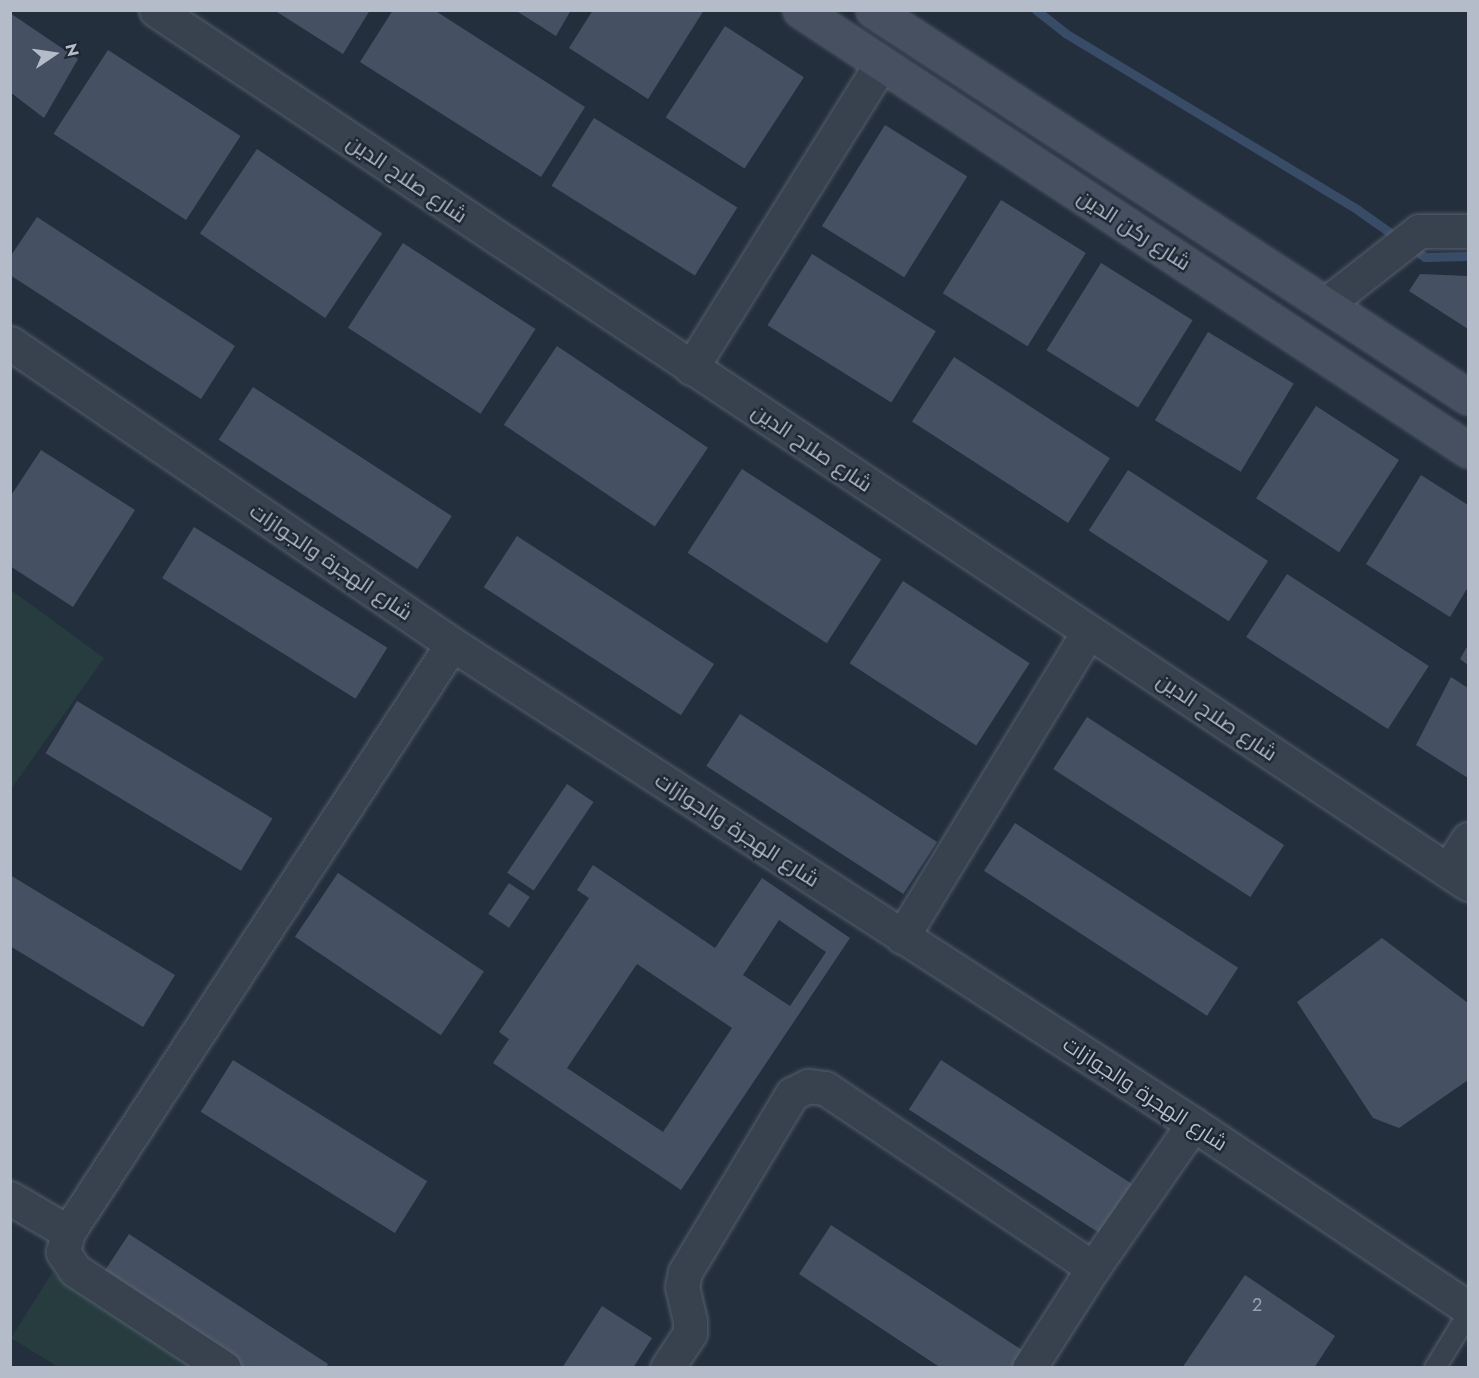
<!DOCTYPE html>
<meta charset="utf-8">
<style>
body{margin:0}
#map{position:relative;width:1479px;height:1378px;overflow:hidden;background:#242f3e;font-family:Jost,Cairo,sans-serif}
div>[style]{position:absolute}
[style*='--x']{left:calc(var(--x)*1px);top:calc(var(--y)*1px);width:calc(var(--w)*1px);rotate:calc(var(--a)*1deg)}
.green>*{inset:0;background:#263c3f}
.stream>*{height:9px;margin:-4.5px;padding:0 4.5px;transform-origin:4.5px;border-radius:4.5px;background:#394c67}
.building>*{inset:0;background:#455162;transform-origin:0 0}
.roads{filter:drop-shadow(0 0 2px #565f6c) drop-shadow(0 0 2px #565f6c)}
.service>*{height:20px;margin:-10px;padding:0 10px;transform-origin:10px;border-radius:10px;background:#38414e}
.minor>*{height:33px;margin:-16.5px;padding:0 16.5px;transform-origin:16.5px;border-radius:16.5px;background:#38414e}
.secondary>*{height:33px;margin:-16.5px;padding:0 16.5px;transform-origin:16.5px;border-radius:16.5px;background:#465061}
span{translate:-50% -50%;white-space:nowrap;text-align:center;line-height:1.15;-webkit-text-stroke:4.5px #1d2633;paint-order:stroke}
.number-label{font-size:18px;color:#98a1af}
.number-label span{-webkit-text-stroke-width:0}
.street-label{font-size:21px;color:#b4bcc9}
.frame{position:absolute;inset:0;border:12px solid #b4bcc9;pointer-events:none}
.north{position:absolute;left:24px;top:24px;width:60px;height:60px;-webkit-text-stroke:4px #1d2633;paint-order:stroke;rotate:77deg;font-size:16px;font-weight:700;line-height:24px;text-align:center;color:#b4bcc9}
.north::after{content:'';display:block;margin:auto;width:21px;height:27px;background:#b4bcc9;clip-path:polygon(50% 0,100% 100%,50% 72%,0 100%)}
</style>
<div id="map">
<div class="green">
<div style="clip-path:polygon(11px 590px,104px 658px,11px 789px)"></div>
<div style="clip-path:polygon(52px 1273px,202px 1367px,58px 1367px,11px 1338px)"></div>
</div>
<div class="stream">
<div style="--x:1036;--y:10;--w:37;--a:38"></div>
<div style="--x:1065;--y:33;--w:342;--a:31.1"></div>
<div style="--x:1358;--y:210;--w:50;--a:35.3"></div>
<div style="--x:1411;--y:247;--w:17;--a:36"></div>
<div style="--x:1425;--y:257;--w:43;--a:-1.3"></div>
</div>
<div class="building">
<div style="clip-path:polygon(274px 10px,370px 10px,343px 54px)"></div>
<div style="clip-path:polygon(393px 10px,434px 10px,585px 107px,541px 177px,360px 62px)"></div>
<div style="clip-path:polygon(515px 10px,571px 10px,556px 36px)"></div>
<div style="clip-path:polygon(593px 10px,704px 10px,648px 99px,569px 48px)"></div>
<div style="clip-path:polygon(10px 13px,78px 59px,44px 118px,10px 92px)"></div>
<div style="left:725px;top:26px;width:94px;height:109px;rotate:33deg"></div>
<div style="left:108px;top:50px;width:158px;height:100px;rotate:33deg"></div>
<div style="left:594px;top:118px;width:169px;height:80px;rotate:32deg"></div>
<div style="left:885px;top:125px;width:97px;height:119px;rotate:32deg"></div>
<div style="left:257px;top:149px;width:151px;height:102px;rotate:34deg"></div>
<div style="left:1001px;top:200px;width:100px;height:110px;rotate:32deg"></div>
<div style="clip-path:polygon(37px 217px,235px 346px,201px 399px,10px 275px,10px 257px)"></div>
<div style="left:403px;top:243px;width:158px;height:101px;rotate:33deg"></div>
<div style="left:812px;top:254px;width:146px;height:84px;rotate:32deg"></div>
<div style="left:1101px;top:263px;width:108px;height:103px;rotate:32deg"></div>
<div style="clip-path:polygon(1420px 274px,1468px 276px,1468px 329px,1409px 291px)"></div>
<div style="left:1208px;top:332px;width:100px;height:103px;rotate:31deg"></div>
<div style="left:557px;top:346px;width:182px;height:95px;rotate:34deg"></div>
<div style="left:954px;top:357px;width:186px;height:77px;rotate:33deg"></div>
<div style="left:253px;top:387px;width:237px;height:63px;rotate:33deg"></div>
<div style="left:1316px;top:406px;width:99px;height:110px;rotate:33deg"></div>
<div style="clip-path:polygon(41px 450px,135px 510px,73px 607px,10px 566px,10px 497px)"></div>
<div style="left:742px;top:469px;width:166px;height:100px;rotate:33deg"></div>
<div style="left:1128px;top:470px;width:167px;height:72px;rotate:33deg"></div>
<div style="clip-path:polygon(1421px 475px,1468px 505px,1468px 587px,1450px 617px,1366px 564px)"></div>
<div style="left:194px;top:527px;width:228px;height:60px;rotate:32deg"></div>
<div style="left:517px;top:536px;width:235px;height:61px;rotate:33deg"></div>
<div style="left:1287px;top:574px;width:169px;height:75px;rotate:33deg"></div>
<div style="left:903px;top:581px;width:151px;height:98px;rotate:33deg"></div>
<div style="clip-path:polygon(1468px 645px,1468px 665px,1460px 659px)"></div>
<div style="clip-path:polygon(1451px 677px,1468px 688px,1468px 778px,1416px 745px)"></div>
<div style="left:77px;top:701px;width:228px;height:61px;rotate:31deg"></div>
<div style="left:740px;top:714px;width:235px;height:62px;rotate:33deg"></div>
<div style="left:1087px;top:717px;width:235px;height:62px;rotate:33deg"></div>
<div style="left:567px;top:784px;width:32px;height:107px;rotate:34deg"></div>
<div style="left:1015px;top:823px;width:266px;height:57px;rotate:33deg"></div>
<div style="clip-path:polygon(evenodd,593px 865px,715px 948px,762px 878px,850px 938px,681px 1190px,493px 1063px,509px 1039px,499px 1032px,589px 898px,577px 890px,593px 865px,779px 920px,826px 952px,790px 1006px,743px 975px,779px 920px,593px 865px,637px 964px,732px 1028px,663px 1132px,567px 1068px,637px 964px)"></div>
<div style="left:338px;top:873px;width:176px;height:77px;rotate:34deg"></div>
<div style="clip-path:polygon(10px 875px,175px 975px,143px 1027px,10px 946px)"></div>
<div style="left:509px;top:883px;width:25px;height:37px;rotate:34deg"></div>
<div style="clip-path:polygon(1382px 938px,1468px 1003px,1468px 1080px,1399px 1128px,1373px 1118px,1297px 1002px)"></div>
<div style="left:233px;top:1060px;width:229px;height:61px;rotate:32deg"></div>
<div style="left:941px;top:1060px;width:232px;height:59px;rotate:33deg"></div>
<div style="clip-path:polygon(831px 1225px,1025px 1352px,1015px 1368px,941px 1368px,799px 1274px)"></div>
<div style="clip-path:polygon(129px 1234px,328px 1364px,326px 1368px,231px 1368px,98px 1281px)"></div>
<div style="clip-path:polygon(1245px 1275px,1335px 1336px,1314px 1368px,1182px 1368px)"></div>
<div style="clip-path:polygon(602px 1306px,652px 1338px,633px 1368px,562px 1368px)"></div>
</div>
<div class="roads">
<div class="service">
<div style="--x:1435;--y:1368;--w:63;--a:-58.6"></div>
</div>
<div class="minor">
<div style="--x:156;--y:10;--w:1576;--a:33.67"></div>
<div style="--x:1326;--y:304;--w:118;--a:-38.1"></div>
<div style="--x:1419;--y:231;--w:49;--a:0"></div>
<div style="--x:10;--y:343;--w:535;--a:34.25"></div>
<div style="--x:452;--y:644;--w:883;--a:32.93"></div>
<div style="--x:1193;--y:1124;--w:331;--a:33.8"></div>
<div style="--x:691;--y:368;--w:358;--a:-58"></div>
<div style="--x:1448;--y:870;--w:37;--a:-57"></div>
<div style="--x:902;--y:937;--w:357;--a:-58.6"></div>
<div style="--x:10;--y:1198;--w:67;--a:30.4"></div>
<div style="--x:224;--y:1368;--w:178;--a:-146.7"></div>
<div style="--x:75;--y:1270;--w:22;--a:-124"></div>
<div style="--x:63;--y:1252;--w:21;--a:-76"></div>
<div style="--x:68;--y:1232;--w:702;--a:-56.85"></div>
<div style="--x:667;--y:1368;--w:42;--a:-56.7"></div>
<div style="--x:690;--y:1333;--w:12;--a:-90"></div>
<div style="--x:690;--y:1321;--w:35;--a:-103"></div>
<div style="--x:682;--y:1287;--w:15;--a:-79"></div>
<div style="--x:685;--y:1272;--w:208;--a:-59"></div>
<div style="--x:792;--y:1094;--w:18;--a:-27"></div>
<div style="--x:808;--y:1086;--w:17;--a:7"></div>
<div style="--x:825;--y:1088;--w:323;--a:33.9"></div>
<div style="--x:1029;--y:1368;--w:119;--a:-57.4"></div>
<div style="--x:1093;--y:1268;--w:175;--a:-55.2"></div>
</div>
<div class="secondary">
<div style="--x:800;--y:10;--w:800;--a:33.37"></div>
<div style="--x:873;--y:10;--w:710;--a:33.04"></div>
</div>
</div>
<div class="number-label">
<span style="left:1257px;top:1305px">2</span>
</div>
<div class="street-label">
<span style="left:407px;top:179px;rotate:34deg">شارع صلاح الدين</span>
<span style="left:1134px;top:230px;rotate:33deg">شارع ركن الدين</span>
<span style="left:812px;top:448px;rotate:34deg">شارع صلاح الدين</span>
<span style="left:331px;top:562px;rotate:34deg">شارع الهجرة والجوازات</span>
<span style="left:1217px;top:717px;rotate:34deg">شارع صلاح الدين</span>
<span style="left:737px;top:830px;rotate:33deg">شارع الهجرة والجوازات</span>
<span style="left:1145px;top:1094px;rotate:33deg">شارع الهجرة والجوازات</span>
</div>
<div class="frame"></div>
<div class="north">N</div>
</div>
